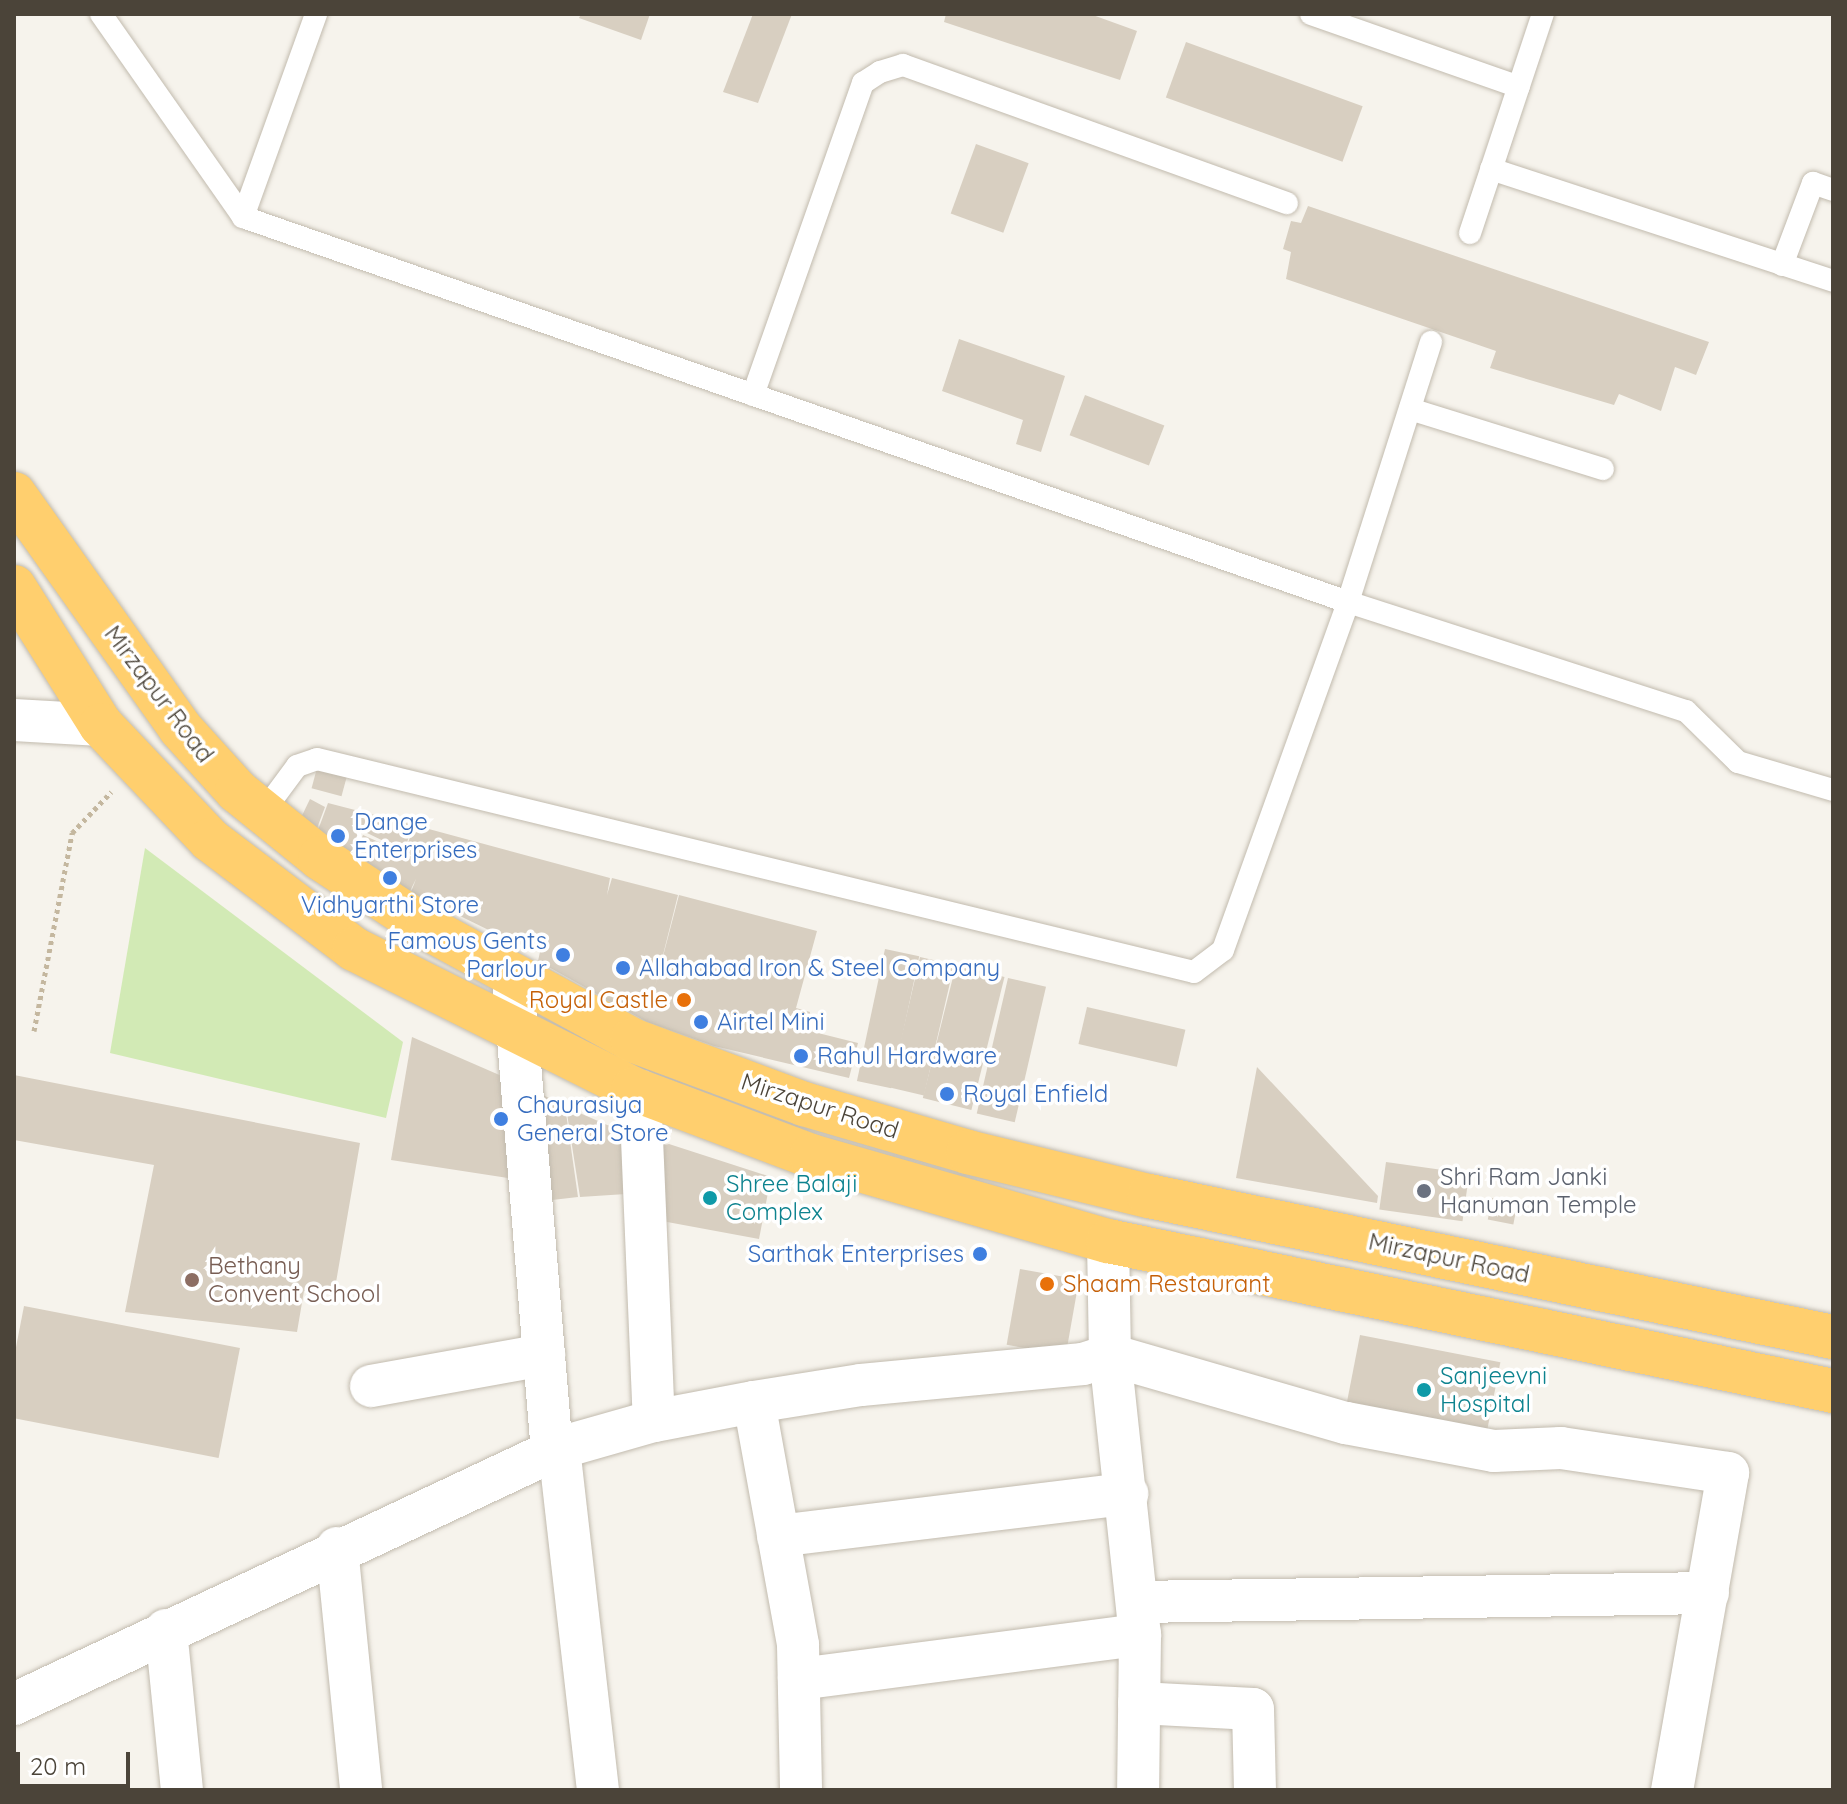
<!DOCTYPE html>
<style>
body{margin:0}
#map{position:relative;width:1847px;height:1804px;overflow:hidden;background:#f6f3ec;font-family:Quicksand,sans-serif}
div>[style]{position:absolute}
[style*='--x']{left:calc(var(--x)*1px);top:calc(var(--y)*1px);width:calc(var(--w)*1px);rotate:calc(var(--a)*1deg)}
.green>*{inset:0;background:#d2eab5}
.building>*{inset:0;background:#d8cfc1;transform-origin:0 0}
.path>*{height:5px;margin-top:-2.5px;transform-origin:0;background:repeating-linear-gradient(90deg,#c4b79f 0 4px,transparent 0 8px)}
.roads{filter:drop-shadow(0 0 2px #c2bbae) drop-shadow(0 0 2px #c2bbae)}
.lane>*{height:22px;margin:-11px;padding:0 11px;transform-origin:11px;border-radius:11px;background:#fff}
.street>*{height:42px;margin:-21px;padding:0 21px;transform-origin:21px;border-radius:21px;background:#fff}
.highway>*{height:44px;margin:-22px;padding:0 22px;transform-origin:22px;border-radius:22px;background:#ffcf6e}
.dots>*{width:22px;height:22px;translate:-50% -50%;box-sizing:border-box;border:4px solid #fff;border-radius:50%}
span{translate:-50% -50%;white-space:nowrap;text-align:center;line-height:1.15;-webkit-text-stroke:7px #fff;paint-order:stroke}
.street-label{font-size:24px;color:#4b4439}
.shop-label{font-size:24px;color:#366cbe}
.left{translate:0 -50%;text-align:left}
.right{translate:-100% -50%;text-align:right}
.food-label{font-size:24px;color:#c56008}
.worship-label{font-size:24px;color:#5b616d}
.culture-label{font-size:24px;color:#0d838f}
.education-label{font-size:24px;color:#785e54}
.frame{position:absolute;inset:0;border:16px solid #4b4439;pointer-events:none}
.scale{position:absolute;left:16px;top:1752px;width:114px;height:36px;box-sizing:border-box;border:4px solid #4b4439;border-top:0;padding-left:10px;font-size:24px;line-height:28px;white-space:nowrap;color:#4b4439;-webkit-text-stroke:6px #fff;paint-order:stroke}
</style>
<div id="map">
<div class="green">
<div style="clip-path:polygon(145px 848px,403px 1042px,386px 1118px,110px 1053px)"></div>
</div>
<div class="building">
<div style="clip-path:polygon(581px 14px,650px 14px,641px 40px,579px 18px)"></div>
<div style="clip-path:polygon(753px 14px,792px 14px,758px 103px,723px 92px)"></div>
<div style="clip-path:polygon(946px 14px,1090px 14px,1137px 31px,1120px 80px,944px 22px)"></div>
<div style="left:1186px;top:42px;width:188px;height:59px;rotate:20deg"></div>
<div style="left:976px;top:144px;width:56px;height:74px;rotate:20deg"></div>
<div style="clip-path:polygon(1308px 206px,1709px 342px,1696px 375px,1675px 367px,1661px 411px,1619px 394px,1614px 405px,1490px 368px,1496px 351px,1286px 279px,1291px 252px,1283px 249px,1291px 221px,1301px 223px)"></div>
<div style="clip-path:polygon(959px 339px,1065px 376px,1041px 452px,1016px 444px,1023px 420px,942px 391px)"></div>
<div style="left:1085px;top:395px;width:85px;height:43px;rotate:21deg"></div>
<div style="left:317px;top:768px;width:31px;height:21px;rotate:15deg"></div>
<div style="clip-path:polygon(310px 799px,325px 807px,313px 839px,296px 828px)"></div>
<div style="clip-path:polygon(328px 803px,413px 825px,404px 851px,363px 831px,348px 860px,314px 841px)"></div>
<div style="clip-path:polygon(414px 825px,610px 878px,607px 895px,612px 878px,678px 895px,655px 987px,679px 895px,817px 931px,796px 1008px,810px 1012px,806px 1030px,858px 1043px,849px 1078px,714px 1046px,647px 1022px,538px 961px,541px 947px,517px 944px,411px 892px,416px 879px,410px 891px,351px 862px,363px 835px,424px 862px,405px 852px)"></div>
<div style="left:885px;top:949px;width:35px;height:135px;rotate:12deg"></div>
<div style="left:920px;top:957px;width:35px;height:134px;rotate:13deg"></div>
<div style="left:956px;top:965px;width:50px;height:137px;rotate:14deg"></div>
<div style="left:1008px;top:978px;width:39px;height:139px;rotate:13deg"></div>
<div style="left:1087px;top:1007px;width:101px;height:38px;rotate:13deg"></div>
<div style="clip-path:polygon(412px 1037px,504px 1077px,508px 1178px,391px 1160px)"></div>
<div style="clip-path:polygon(1257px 1067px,1378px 1196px,1377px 1203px,1236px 1178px)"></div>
<div style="clip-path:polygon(14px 1075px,360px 1143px,334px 1294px,304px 1291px,297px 1332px,125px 1312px,154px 1165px,14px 1140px)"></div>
<div style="clip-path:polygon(525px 1086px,565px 1106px,578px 1197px,535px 1202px)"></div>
<div style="clip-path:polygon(566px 1107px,621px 1131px,626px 1194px,580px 1197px)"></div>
<div style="clip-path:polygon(669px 1144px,771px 1177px,759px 1239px,651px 1219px,661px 1146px)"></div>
<div style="left:1386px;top:1162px;width:84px;height:48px;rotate:8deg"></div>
<div style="left:1492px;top:1198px;width:26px;height:22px;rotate:11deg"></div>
<div style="left:1020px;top:1269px;width:60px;height:77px;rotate:10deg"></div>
<div style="left:24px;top:1306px;width:220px;height:112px;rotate:11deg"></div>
<div style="left:1360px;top:1335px;width:143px;height:89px;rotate:11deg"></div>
</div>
<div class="path">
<div style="--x:34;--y:1031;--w:202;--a:-79.1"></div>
<div style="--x:72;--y:833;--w:57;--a:-46.4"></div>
</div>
<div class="roads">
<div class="lane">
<div style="--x:101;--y:14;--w:248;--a:55"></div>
<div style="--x:243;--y:217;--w:1170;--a:19.21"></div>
<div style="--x:1348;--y:602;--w:355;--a:17.9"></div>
<div style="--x:1686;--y:711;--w:73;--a:44.4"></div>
<div style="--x:1738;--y:762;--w:99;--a:16.4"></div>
<div style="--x:1311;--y:14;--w:220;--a:19.3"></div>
<div style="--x:1491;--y:169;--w:360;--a:18.1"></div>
<div style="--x:243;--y:217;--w:216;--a:-70.2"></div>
<div style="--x:1470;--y:233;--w:231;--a:-71.6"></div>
<div style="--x:1782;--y:265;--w:88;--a:-69.3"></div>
<div style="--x:1813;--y:183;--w:21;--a:19"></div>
<div style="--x:753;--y:395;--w:331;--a:-70.6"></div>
<div style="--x:863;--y:83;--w:20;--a:-33"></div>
<div style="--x:880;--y:72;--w:24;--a:-17"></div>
<div style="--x:903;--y:65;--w:408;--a:19.8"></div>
<div style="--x:1410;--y:409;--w:202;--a:17.3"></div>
<div style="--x:263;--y:812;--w:57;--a:-53.5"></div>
<div style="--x:297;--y:766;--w:21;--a:-19"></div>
<div style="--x:317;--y:759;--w:902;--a:13.65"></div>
<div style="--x:1194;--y:972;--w:36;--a:-37"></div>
<div style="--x:1223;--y:950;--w:370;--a:-70.2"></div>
<div style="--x:1348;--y:602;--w:273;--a:-72.3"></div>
</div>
<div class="street">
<div style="--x:14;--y:720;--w:87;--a:3.3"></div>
<div style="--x:513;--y:978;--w:474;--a:85.3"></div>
<div style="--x:640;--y:1091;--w:330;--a:87.6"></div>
<div style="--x:1108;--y:1241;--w:114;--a:89"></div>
<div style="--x:1110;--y:1355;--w:282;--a:83.9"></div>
<div style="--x:1140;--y:1635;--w:155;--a:90.7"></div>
<div style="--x:371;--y:1386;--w:176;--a:-10.2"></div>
<div style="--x:754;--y:1402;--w:247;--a:79.7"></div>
<div style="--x:798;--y:1645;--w:145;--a:88.8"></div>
<div style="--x:559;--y:1448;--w:344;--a:83.5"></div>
<div style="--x:778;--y:1536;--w:352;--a:-6.9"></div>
<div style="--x:337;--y:1548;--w:243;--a:84.3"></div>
<div style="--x:1137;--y:1602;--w:571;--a:-0.9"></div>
<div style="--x:166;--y:1630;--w:161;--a:84.3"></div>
<div style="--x:799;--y:1679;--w:344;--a:-7.4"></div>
<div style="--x:1139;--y:1703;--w:114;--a:3"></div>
<div style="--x:1253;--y:1709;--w:81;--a:88.6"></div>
<div style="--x:14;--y:1704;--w:602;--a:-25.16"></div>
<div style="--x:559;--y:1448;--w:99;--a:-15.9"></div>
<div style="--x:654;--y:1421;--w:102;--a:-10.8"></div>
<div style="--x:754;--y:1402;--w:108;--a:-9"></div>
<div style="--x:861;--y:1385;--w:223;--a:-5.4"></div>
<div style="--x:1083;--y:1364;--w:28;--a:-18"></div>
<div style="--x:1110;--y:1355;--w:246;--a:16.1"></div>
<div style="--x:1346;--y:1423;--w:151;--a:10.7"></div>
<div style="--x:1494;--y:1451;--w:67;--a:-2.6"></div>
<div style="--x:1561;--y:1448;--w:169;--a:8.5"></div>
<div style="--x:1728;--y:1473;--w:322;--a:100"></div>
</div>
<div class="highway">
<div style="--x:14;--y:494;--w:287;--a:54.6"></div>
<div style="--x:180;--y:728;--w:85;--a:47.9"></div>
<div style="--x:237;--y:791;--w:107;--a:38.9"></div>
<div style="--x:320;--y:858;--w:128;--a:33.2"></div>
<div style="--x:427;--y:928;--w:234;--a:28.6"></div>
<div style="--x:632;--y:1040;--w:184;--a:20.4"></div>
<div style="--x:804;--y:1104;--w:171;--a:16.3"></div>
<div style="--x:968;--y:1152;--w:186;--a:13.7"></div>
<div style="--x:1149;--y:1196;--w:698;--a:11.65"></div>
<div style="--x:14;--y:587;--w:163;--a:57.8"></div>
<div style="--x:101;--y:725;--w:158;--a:46.5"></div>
<div style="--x:210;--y:840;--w:181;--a:37.1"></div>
<div style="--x:354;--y:949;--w:312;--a:26.6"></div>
<div style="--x:633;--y:1089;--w:190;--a:20.6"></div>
<div style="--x:811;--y:1156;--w:309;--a:16"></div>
<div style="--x:1108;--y:1241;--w:740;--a:11.69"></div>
</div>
</div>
<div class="dots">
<div style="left:338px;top:836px;background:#3f7fe0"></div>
<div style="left:390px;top:878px;background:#3f7fe0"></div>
<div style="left:563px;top:955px;background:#3f7fe0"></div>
<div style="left:623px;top:968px;background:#3f7fe0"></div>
<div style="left:684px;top:1000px;background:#e8710a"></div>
<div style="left:701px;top:1022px;background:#3f7fe0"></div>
<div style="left:801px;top:1056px;background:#3f7fe0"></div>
<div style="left:947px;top:1094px;background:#3f7fe0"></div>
<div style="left:501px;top:1119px;background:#3f7fe0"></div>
<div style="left:1424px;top:1191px;background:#6b7280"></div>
<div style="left:710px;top:1198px;background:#0f9aa8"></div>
<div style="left:980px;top:1254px;background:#3f7fe0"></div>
<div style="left:192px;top:1280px;background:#8d6e63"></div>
<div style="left:1047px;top:1284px;background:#e8710a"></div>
<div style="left:1424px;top:1390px;background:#0f9aa8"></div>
</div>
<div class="street-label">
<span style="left:159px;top:694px;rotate:53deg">Mirzapur Road</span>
<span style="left:820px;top:1106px;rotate:18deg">Mirzapur Road</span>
<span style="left:1449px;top:1258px;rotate:12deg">Mirzapur Road</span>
</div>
<div class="shop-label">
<span class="left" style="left:354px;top:836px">Dange<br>Enterprises</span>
<span style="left:390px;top:905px">Vidhyarthi Store</span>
<span class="right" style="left:547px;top:955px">Famous Gents<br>Parlour</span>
<span class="left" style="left:639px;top:968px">Allahabad Iron &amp; Steel Company</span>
<span class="left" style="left:717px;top:1022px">Airtel Mini</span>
<span class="left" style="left:817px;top:1056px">Rahul Hardware</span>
<span class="left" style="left:963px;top:1094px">Royal Enfield</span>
<span class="left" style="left:517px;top:1119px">Chaurasiya<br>General Store</span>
<span class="right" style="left:964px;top:1254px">Sarthak Enterprises</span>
</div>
<div class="food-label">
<span class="right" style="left:668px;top:1000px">Royal Castle</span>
<span class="left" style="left:1063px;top:1284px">Shaam Restaurant</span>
</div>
<div class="worship-label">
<span class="left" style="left:1440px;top:1191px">Shri Ram Janki<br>Hanuman Temple</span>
</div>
<div class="culture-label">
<span class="left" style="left:726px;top:1198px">Shree Balaji<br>Complex</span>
<span class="left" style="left:1440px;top:1390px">Sanjeevni<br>Hospital</span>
</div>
<div class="education-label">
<span class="left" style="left:208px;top:1280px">Bethany<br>Convent School</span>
</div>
<div class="frame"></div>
<div class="scale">20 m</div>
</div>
